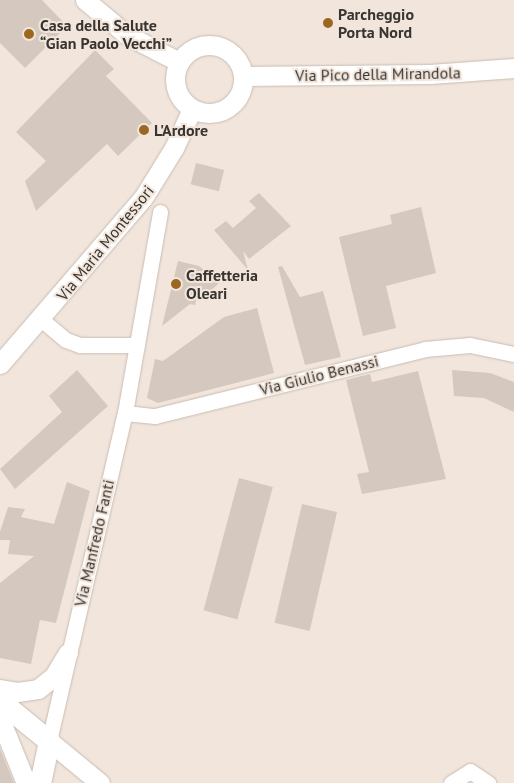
<!DOCTYPE html>
<meta charset="utf-8">
<style>
body{margin:0}
#map{position:relative;width:514px;height:783px;overflow:hidden;background:#f2e6dc;font-family:"PT Sans",sans-serif}
div>[style]{position:absolute}
[style*='--x']{left:calc(var(--x)*1px);top:calc(var(--y)*1px);width:calc(var(--w)*1px);rotate:calc(var(--a)*1deg)}
.building>*{inset:0;background:#d4c8bf;transform-origin:0 0}
.roads{filter:drop-shadow(0 0 1px #c8bcb3) drop-shadow(0 0 1px #c8bcb3)}
.minor>*{height:15px;margin:-7.5px;padding:0 7.5px;transform-origin:7.5px;border-radius:7.5px;background:#fff}
.tertiary>*{height:19px;margin:-9.5px;padding:0 9.5px;transform-origin:9.5px;border-radius:9.5px;background:#fff}
.tertiary>.ring{margin:-9.5px;padding:0;box-sizing:content-box;background:none;border:19px solid #fff;border-radius:50%}
.secondary>*{height:21px;margin:-10.5px;padding:0 10.5px;transform-origin:10.5px;border-radius:10.5px;background:#fff}
.dots>*{width:14px;height:14px;translate:-50% -50%;box-sizing:border-box;border:2px solid #f2e6dc;border-radius:50%}
span{translate:-50% -50%;white-space:nowrap;text-align:center;line-height:1.15;-webkit-text-stroke:4px #f2e6dc;paint-order:stroke}
.poi-label{font-size:16px;color:#383430;font-weight:700}
.left{translate:0 -50%;text-align:left}
.street-label{font-size:16px;color:#383430}
</style>
<div id="map">
<div class="building">
<div style="clip-path:polygon(0 0,42px 0,67px 26px,25px 68px,0 43px)"></div>
<div style="clip-path:polygon(95px 50px,114px 69px,106px 76px,152px 123px,118px 156px,107px 144px,36px 211px,25px 181px,46px 161px,16px 132px)"></div>
<div style="left:196px;top:163px;width:29px;height:22px;rotate:14deg"></div>
<div style="clip-path:polygon(259px 193px,291px 226px,249px 259px,243px 251px,248px 270px,214px 230px,226px 221px,233px 228px,256px 208px,249px 201px)"></div>
<div style="clip-path:polygon(421px 207px,436px 273px,386px 286px,396px 328px,363px 336px,339px 237px,392px 224px,390px 215px)"></div>
<div style="clip-path:polygon(178px 261px,199px 266px,219px 283px,203px 298px,197px 297px,195px 305px,190px 304px,162px 326px)"></div>
<div style="clip-path:polygon(282px 266px,300px 297px,323px 291px,341px 357px,305px 365px,278px 267px)"></div>
<div style="clip-path:polygon(257px 308px,274px 373px,158px 403px,147px 398px,155px 359px,163px 361px,224px 317px)"></div>
<div style="clip-path:polygon(77px 370px,108px 406px,15px 489px,0 469px,62px 412px,49px 396px)"></div>
<div style="clip-path:polygon(452px 370px,490px 373px,514px 382px,514px 412px,484px 398px,454px 396px)"></div>
<div style="clip-path:polygon(418px 371px,446px 479px,362px 494px,357px 474px,369px 472px,346px 380px,370px 374px,372px 382px)"></div>
<div style="left:239px;top:478px;width:35px;height:137px;rotate:15deg"></div>
<div style="clip-path:polygon(67px 482px,90px 491px,56px 623px,40px 620px,31px 664px,0 658px,0 583px,34px 556px,8px 554px,10px 540px,0 540px,0 532px,8px 507px,25px 509px,21px 517px,54px 524px)"></div>
<div style="left:302px;top:504px;width:36px;height:122px;rotate:13deg"></div>
<div style="clip-path:polygon(0 749px,14px 783px,0 783px)"></div>
</div>
<div class="roads">
<div class="minor">
<div style="--x:42;--y:320;--w:31;--a:40"></div>
<div style="--x:66;--y:340;--w:15;--a:20"></div>
<div style="--x:80;--y:345;--w:57;--a:0"></div>
<div style="--x:125;--y:413;--w:30;--a:6"></div>
<div style="--x:155;--y:416;--w:278;--a:-13.9"></div>
<div style="--x:425;--y:349;--w:45;--a:-5.1"></div>
<div style="--x:470;--y:345;--w:45;--a:11.6"></div>
<div style="--x:49;--y:741;--w:337;--a:-77"></div>
<div style="--x:125;--y:413;--w:204;--a:-80.1"></div>
<div style="--x:451;--y:783;--w:22;--a:-32"></div>
<div style="--x:470;--y:771;--w:22;--a:34"></div>
</div>
<div class="tertiary">
<div style="--x:85;--y:0;--w:55;--a:39.8"></div>
<div style="--x:127;--y:35;--w:59;--a:27.4"></div>
<div class="ring" style="left:175px;top:45px;width:49px;height:49px"></div>
<div style="--x:243;--y:76;--w:187;--a:-0.6"></div>
<div style="--x:430;--y:74;--w:84;--a:-4.1"></div>
<div style="--x:0;--y:364;--w:219;--a:-49.3"></div>
<div style="--x:143;--y:198;--w:59;--a:-58.2"></div>
<div style="--x:174;--y:148;--w:43;--a:-65.2"></div>
<div style="--x:0;--y:689;--w:17;--a:10"></div>
<div style="--x:17;--y:692;--w:21;--a:-8"></div>
<div style="--x:38;--y:689;--w:21;--a:-39"></div>
<div style="--x:54;--y:676;--w:27;--a:-59"></div>
<div style="--x:0;--y:719;--w:69;--a:67.9"></div>
<div style="--x:49;--y:741;--w:66;--a:39.5"></div>
</div>
<div class="secondary">
<div style="--x:0;--y:701;--w:63;--a:39.2"></div>
<div style="--x:49;--y:741;--w:43;--a:102.1"></div>
</div>
</div>
<div class="dots">
<div style="left:328px;top:23px;background:#9c6720"></div>
<div style="left:29px;top:34px;background:#9c6720"></div>
<div style="left:144px;top:130px;background:#9c6720"></div>
<div style="left:176px;top:284px;background:#9c6720"></div>
</div>
<div class="poi-label">
<span class="left" style="left:338px;top:23px">Parcheggio<br>Porta Nord</span>
<span class="left" style="left:40px;top:34px">Casa della Salute<br>“Gian Paolo Vecchi”</span>
<span class="left" style="left:154px;top:130px">L'Ardore</span>
<span class="left" style="left:186px;top:284px">Caffetteria<br>Oleari</span>
</div>
<div class="street-label">
<span style="left:378px;top:74px;rotate:-1deg">Via Pico della Mirandola</span>
<span style="left:105px;top:243px;rotate:-51deg">Via Maria Montessori</span>
<span style="left:319px;top:375px;rotate:-14deg">Via Giulio Benassi</span>
<span style="left:94px;top:543px;rotate:-77deg">Via Manfredo Fanti</span>
</div>
</div>
